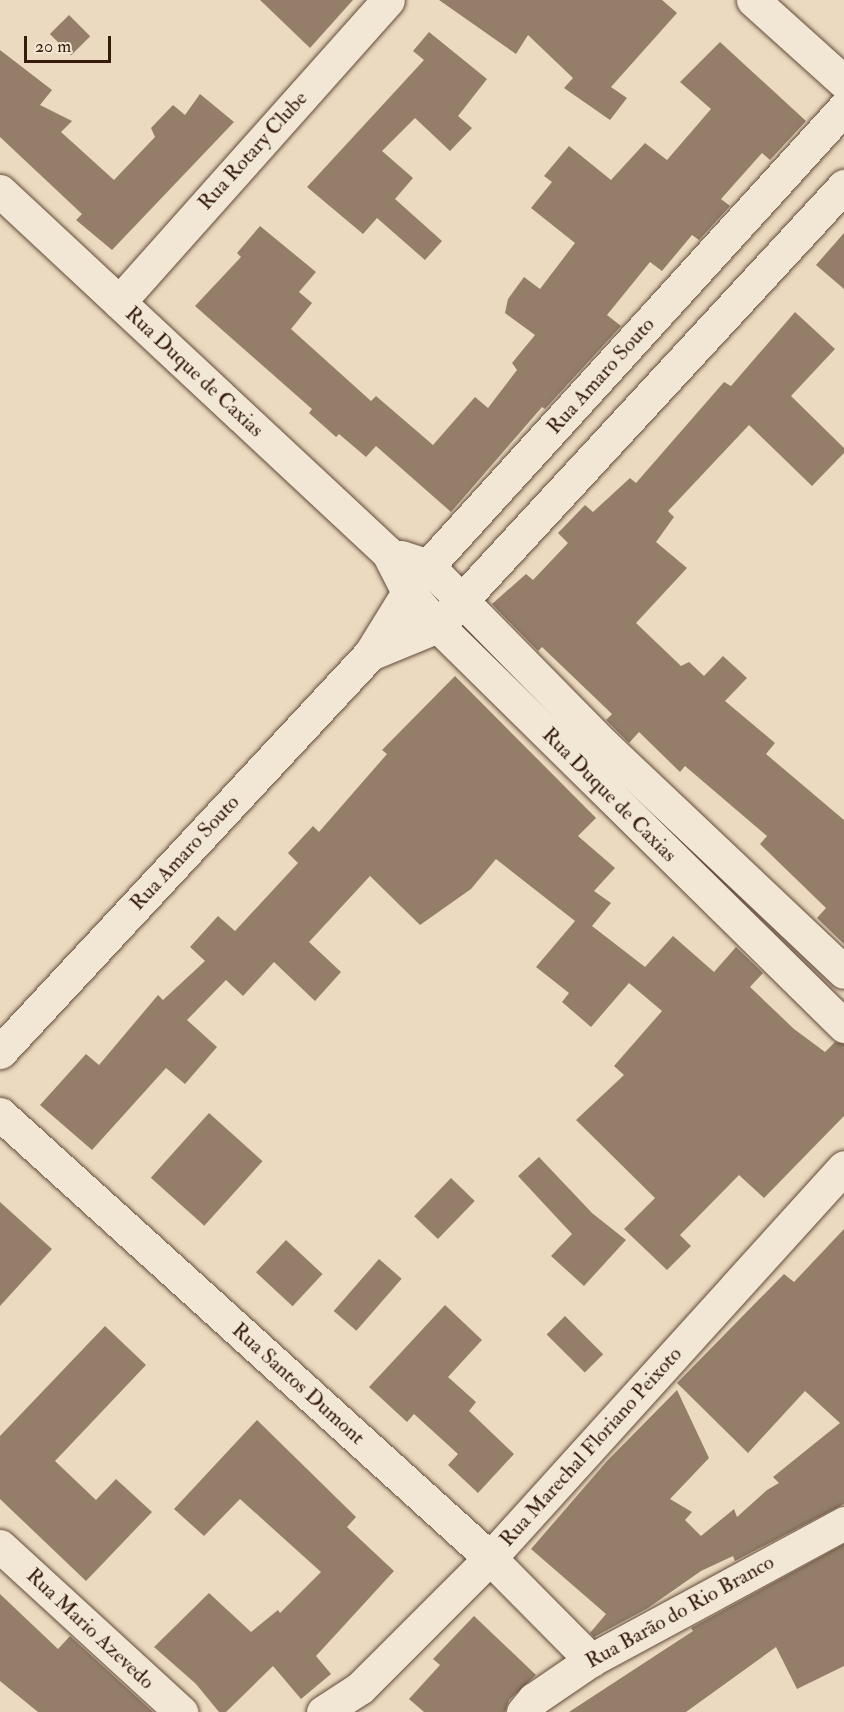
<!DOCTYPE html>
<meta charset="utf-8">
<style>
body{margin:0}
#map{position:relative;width:844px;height:1712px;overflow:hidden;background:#ebdabf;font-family:"IM FELL Double Pica",serif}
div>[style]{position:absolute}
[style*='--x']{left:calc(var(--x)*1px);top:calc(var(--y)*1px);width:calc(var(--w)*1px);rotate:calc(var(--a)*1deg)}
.building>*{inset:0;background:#947e6a;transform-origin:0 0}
.roads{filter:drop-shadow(0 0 2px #634b3a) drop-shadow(0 0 2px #634b3a)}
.minor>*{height:33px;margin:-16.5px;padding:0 16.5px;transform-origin:16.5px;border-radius:16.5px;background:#f2e7d5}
.tertiary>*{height:33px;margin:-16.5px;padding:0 16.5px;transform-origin:16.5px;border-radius:16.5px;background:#f2e7d5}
span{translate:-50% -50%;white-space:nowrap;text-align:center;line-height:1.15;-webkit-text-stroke:4.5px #f2e7d5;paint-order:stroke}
.street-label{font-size:21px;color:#361b0d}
.scale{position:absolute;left:24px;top:36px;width:87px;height:27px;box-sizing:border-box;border:3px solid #361b0d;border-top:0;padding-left:8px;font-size:18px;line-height:21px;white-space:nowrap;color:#361b0d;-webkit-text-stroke:4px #f2e7d5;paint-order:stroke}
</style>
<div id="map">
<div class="building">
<div style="clip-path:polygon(260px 0,353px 0,310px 48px)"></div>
<div style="clip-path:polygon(439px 0,662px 0,677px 13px,611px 87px,627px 98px,610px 120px,564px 88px,573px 78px,528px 35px,516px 54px)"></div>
<div style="left:69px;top:15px;width:30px;height:27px;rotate:45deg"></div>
<div style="clip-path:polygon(429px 32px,487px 79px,458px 116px,472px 128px,450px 151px,415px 118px,382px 151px,413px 178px,395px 199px,442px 241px,425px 260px,377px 218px,363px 234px,307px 187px,424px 60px,413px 51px)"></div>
<div style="clip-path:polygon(720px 42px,806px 121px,770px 160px,762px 153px,721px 199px,730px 206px,699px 240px,692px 235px,662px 271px,650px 262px,607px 315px,621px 326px,545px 409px,542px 407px,451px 512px,376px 446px,366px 457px,339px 434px,336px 437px,309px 413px,312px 409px,195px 306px,241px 257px,237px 253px,260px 226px,316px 272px,299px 292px,312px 303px,291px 329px,371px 401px,376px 396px,433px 445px,475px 397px,488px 408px,517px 370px,512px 363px,535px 335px,505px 313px,508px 299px,524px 277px,540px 289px,575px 243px,531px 208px,552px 182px,544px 176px,569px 146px,611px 180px,645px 143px,667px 160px,711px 109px,680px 82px)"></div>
<div style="clip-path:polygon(0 50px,52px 90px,40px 105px,72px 121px,61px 132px,114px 180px,155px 137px,151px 128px,173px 105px,185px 115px,200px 94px,234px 122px,112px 250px,76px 220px,82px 214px,0 137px)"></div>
<div style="clip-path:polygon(844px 233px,844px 289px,816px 265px)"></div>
<div style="clip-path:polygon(795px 312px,835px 349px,791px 396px,844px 448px,844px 453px,812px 486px,749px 425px,668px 511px,674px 517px,656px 542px,687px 568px,636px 623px,681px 666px,689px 662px,704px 676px,723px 656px,747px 678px,725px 701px,775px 743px,766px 754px,844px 820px,844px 944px,817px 918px,826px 908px,760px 844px,767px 836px,685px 766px,680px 772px,639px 732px,629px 743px,606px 720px,612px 714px,542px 647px,538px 651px,492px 604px,526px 574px,533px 580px,568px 543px,558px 533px,585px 505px,593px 512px,630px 478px,636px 483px,724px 382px,731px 386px)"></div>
<div style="clip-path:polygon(455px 676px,596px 818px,578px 836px,615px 868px,594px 891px,611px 903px,592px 926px,645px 967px,673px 936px,714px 972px,736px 947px,763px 973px,750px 987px,794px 1029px,825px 1052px,835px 1042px,844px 1044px,844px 1116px,764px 1198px,739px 1175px,680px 1235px,691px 1246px,667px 1270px,624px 1229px,655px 1198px,576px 1120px,624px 1075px,614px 1066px,662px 1011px,629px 983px,591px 1027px,562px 1002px,569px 993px,536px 967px,575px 921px,496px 859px,471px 889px,420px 925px,370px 876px,309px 942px,341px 972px,315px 1001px,274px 962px,243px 996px,226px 980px,187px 1020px,217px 1047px,185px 1084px,166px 1068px,92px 1150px,40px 1105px,86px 1054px,99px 1065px,158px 995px,163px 1000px,205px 961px,190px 947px,218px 916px,235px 931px,298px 863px,288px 853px,313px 826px,319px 832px,387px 754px,382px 750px)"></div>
<div style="left:209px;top:1113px;width:72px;height:87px;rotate:42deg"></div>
<div style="clip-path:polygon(539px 1157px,592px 1213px,626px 1240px,584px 1286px,551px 1256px,572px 1234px,518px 1176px)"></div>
<div style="left:451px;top:1178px;width:33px;height:53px;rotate:44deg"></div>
<div style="clip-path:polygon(0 1202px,52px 1249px,0 1306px)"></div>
<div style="clip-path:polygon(844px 1229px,844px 1504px,735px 1561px,733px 1556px,701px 1571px,648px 1608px,594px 1637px,590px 1633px,606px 1614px,531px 1549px,607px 1461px,677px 1390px,709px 1458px,670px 1499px,692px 1512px,685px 1520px,701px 1536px,734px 1509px,737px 1517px,767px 1490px,779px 1483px,773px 1477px,840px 1423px,805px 1391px,748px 1453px,677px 1383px,784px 1274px,794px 1282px)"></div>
<div style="left:286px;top:1240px;width:50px;height:44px;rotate:43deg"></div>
<div style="left:379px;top:1259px;width:30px;height:69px;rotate:41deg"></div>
<div style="clip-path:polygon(445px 1305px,482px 1340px,448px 1377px,476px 1402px,469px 1411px,514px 1454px,478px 1493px,448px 1465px,458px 1454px,414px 1414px,407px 1422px,369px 1387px)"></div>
<div style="left:565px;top:1316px;width:54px;height:26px;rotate:45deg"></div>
<div style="clip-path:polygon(105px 1326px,146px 1365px,55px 1461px,96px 1500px,116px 1479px,152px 1512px,86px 1581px,0 1499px,0 1436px)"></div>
<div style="clip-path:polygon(257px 1420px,356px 1517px,347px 1527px,394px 1571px,316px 1656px,331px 1674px,301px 1699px,273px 1666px,226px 1712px,219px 1712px,196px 1684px,154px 1647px,209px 1593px,251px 1632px,278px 1610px,280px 1613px,321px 1572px,240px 1499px,204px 1536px,174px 1509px)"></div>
<div style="clip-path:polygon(844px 1544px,844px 1666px,797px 1689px,776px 1647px,686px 1712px,569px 1712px,693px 1631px,691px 1628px)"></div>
<div style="clip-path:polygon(0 1594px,58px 1649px,70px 1636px,153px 1712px,38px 1712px,0 1681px)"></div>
<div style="clip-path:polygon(474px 1616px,536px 1675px,509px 1700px,505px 1712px,424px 1712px,409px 1699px,440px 1665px,433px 1659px)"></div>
</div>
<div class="roads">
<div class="minor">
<div style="--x:753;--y:0;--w:122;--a:42"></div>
<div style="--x:0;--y:191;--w:531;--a:43.01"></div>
<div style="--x:388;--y:553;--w:42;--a:62.8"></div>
<div style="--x:407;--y:590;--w:48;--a:49.3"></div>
<div style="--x:438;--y:626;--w:570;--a:44.57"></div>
<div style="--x:119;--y:302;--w:404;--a:-48.3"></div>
<div style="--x:401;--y:557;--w:28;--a:18"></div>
<div style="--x:428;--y:566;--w:251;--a:45.5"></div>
<div style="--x:604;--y:745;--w:330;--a:43.4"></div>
<div style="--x:0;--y:1114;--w:661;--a:42.18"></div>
<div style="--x:490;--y:1558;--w:144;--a:45.3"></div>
<div style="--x:0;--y:1546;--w:246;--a:42.5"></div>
<div style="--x:323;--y:1712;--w:44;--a:-33"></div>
<div style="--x:360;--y:1688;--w:184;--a:-45"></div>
<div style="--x:490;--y:1558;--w:527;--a:-47.84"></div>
<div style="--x:523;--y:1712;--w:17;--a:-50"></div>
<div style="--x:534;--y:1699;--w:69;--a:-34.4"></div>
<div style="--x:591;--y:1660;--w:288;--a:-28.4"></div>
</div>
<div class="tertiary">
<div style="--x:370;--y:654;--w:74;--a:-22.4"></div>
<div style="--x:438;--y:626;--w:599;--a:-47.3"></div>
<div style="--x:0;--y:1052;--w:543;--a:-47.09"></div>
<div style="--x:370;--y:654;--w:89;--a:-58.3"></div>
<div style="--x:417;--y:578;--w:635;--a:-47.74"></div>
</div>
</div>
<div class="street-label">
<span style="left:253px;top:151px;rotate:-48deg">Rua Rotary Clube</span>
<span style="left:194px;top:372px;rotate:43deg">Rua Duque de Caxias</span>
<span style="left:601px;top:376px;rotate:-48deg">Rua Amaro Souto</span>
<span style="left:609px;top:795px;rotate:45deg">Rua Duque de Caxias</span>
<span style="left:185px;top:853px;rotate:-47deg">Rua Amaro Souto</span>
<span style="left:298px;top:1384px;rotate:42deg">Rua Santos Dumont</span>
<span style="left:591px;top:1447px;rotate:-48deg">Rua Marechal Floriano Peixoto</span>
<span style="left:680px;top:1612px;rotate:-29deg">Rua Barão do Rio Branco</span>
<span style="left:90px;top:1629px;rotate:43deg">Rua Mario Azevedo</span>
</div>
<div class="scale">20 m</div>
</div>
